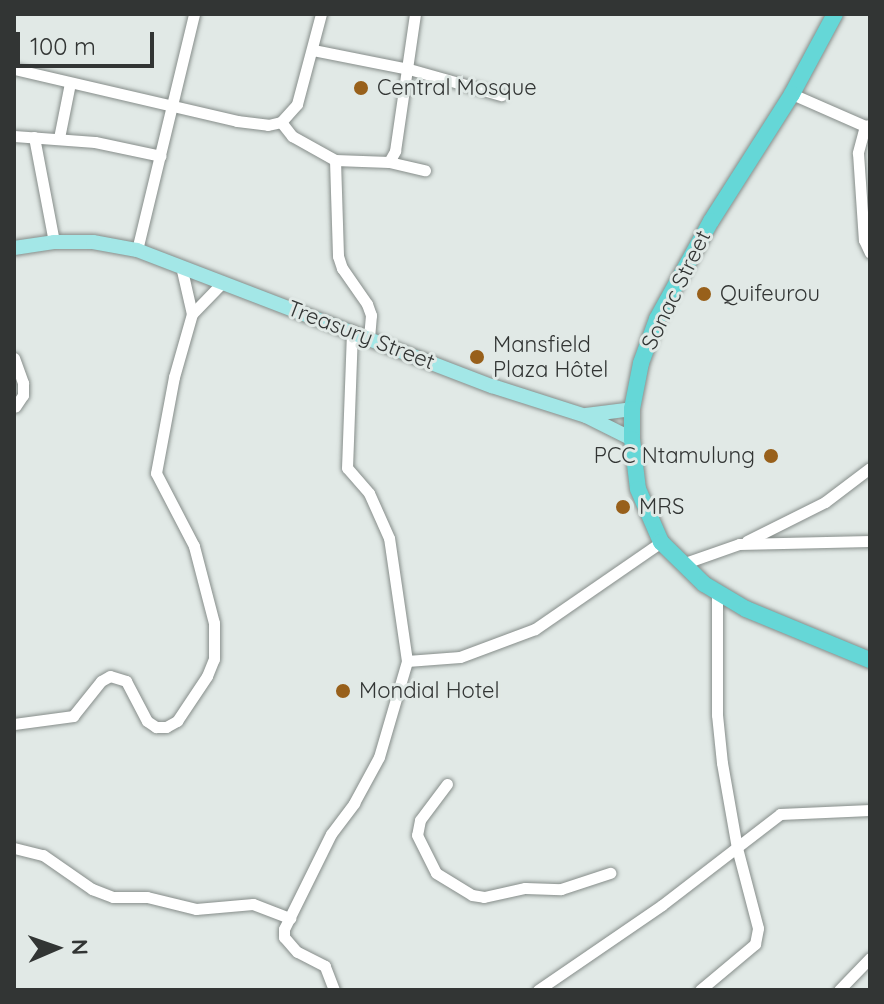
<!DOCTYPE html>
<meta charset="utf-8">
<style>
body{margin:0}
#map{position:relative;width:884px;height:1004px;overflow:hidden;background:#e1e9e6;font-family:Quicksand,sans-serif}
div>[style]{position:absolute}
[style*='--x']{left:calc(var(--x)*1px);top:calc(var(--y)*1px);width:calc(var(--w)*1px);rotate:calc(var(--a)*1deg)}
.roads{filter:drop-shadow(0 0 2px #868d8a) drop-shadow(0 0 2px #868d8a)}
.minor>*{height:11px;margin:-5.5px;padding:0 5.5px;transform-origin:5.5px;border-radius:5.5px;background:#fff}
.major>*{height:14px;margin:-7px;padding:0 7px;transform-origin:7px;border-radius:7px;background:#a3e7e7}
.highway>*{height:16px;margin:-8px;padding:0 8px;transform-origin:8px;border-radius:8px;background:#65d7d7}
.dots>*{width:22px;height:22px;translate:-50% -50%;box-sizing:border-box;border:4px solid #e1e9e6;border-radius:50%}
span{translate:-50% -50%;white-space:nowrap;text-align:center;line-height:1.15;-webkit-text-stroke:6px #e1e9e6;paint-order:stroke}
.poi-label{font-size:22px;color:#323534}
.left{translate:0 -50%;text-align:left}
.right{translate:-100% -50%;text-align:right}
.street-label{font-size:22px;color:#323534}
.frame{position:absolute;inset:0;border:16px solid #323534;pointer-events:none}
.north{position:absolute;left:16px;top:908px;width:80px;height:80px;-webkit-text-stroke:6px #e1e9e6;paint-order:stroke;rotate:88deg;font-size:22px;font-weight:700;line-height:32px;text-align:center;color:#323534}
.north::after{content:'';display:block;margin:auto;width:28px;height:36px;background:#323534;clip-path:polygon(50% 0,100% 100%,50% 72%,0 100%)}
.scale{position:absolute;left:16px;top:32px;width:138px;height:36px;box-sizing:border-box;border:4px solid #323534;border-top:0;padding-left:10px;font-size:24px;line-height:28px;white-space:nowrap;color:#323534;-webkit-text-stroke:6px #e1e9e6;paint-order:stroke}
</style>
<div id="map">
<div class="roads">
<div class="minor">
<div style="--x:313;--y:50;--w:98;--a:11.2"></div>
<div style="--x:409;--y:69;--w:96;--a:15.8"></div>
<div style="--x:14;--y:69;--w:229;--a:13.1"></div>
<div style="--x:237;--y:121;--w:31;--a:7"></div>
<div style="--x:268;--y:125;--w:13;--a:-13"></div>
<div style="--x:281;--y:122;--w:24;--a:-48"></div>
<div style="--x:297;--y:104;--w:93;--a:-75.1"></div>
<div style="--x:792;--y:94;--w:80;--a:23.7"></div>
<div style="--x:281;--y:122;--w:18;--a:52"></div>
<div style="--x:292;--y:136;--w:49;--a:29.2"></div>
<div style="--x:335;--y:160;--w:96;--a:88.2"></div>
<div style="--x:338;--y:256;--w:13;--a:72"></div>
<div style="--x:342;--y:268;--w:44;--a:55.2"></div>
<div style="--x:367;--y:304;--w:12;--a:70"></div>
<div style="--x:371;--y:315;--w:21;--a:95"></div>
<div style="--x:870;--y:125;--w:5;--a:169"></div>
<div style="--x:865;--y:126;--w:28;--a:105"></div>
<div style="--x:858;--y:153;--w:87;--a:86.1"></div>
<div style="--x:864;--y:240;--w:14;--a:65"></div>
<div style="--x:14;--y:136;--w:81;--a:4.2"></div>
<div style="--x:95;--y:142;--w:67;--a:12"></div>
<div style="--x:34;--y:137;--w:107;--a:79.2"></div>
<div style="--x:59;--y:138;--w:56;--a:-78.7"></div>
<div style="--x:335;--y:160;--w:54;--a:2.1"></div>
<div style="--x:389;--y:162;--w:13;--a:-61"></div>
<div style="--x:395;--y:151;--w:138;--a:-81.7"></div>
<div style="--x:389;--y:162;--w:37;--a:13"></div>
<div style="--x:137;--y:250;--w:243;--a:-76.4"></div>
<div style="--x:181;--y:266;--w:49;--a:77.1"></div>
<div style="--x:14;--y:358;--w:27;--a:70"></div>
<div style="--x:23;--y:383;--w:12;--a:90"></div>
<div style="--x:23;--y:395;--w:14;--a:124"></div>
<div style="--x:747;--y:541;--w:87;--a:-26.6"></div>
<div style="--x:825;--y:502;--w:56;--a:-37.1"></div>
<div style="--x:685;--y:563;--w:57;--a:-19.4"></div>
<div style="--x:739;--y:544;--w:131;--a:-1.3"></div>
<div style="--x:407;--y:661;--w:53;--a:-4.3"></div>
<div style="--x:460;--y:657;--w:80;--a:-20.5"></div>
<div style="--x:535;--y:629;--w:153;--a:-34.6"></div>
<div style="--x:14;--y:724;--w:60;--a:-7.7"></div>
<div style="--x:73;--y:716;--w:45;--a:-51.3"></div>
<div style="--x:101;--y:681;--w:10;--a:-29"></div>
<div style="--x:110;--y:676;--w:17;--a:17"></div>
<div style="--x:126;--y:681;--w:45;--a:62.3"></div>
<div style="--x:147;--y:721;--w:11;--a:34"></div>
<div style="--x:156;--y:727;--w:10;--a:0"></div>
<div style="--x:166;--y:727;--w:13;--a:-29"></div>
<div style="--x:177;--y:721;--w:54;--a:-56.3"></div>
<div style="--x:207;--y:676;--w:18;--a:-68"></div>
<div style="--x:214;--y:659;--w:36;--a:-90"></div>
<div style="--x:214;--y:623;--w:80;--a:-104.6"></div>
<div style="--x:194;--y:546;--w:82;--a:-117.5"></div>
<div style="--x:156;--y:473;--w:98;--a:-79.4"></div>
<div style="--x:174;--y:377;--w:66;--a:-74.1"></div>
<div style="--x:192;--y:314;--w:45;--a:-45.9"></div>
<div style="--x:447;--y:784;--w:45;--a:126.9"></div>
<div style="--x:420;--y:820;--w:15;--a:101"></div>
<div style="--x:417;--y:835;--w:42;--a:63.4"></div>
<div style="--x:436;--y:873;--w:42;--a:31.4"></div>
<div style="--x:472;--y:895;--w:12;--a:9"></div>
<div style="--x:484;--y:897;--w:42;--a:-12.4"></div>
<div style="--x:525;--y:888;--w:36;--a:2"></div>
<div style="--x:561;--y:889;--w:52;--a:-18.1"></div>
<div style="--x:14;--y:848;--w:30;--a:14"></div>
<div style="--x:43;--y:855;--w:60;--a:34.8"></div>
<div style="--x:92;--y:889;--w:22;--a:21"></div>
<div style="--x:113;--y:897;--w:34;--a:0"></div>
<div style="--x:147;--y:897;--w:50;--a:13.8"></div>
<div style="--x:196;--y:909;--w:57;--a:-5"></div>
<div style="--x:253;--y:904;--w:40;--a:21"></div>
<div style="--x:334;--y:990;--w:26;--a:-111"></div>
<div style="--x:325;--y:966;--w:31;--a:-153"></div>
<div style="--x:297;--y:952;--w:20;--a:-131"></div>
<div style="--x:284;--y:937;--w:8;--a:-90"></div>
<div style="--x:284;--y:929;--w:106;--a:-63.7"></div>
<div style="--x:331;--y:834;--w:39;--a:-53"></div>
<div style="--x:354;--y:803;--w:52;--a:-61.5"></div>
<div style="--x:379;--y:757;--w:100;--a:-73.7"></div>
<div style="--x:407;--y:661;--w:124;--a:-98.3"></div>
<div style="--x:389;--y:538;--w:49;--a:-114"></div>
<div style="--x:369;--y:493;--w:33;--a:-131"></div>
<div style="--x:347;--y:468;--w:138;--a:-87.9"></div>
<div style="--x:538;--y:990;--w:150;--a:-34.4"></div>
<div style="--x:662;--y:905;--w:149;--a:-37.6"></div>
<div style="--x:780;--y:814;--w:90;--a:-2.5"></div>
<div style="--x:700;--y:990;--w:72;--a:-39.9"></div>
<div style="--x:755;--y:944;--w:16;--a:-79"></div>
<div style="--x:758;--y:928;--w:83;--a:-104.7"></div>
<div style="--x:737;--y:848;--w:86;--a:-100"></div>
<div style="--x:722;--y:763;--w:48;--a:-95.9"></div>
<div style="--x:717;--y:715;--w:120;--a:-90"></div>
<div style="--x:839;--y:990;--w:45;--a:-45.9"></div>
</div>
<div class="major">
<div style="--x:14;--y:248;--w:40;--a:-8.5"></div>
<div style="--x:54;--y:242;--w:39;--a:0"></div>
<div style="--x:93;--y:242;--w:45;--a:10.3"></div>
<div style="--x:137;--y:250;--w:380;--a:21"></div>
<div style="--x:492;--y:386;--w:99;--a:17.7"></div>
<div style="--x:586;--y:416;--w:51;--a:26.6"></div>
<div style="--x:586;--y:415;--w:46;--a:-7.4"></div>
</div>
<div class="highway">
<div style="--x:835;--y:14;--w:91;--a:118.3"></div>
<div style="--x:792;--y:94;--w:151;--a:122.5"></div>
<div style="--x:711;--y:221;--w:112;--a:118.9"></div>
<div style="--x:657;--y:319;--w:47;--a:110"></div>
<div style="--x:641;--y:363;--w:47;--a:101.1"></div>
<div style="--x:632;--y:409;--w:30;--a:90"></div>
<div style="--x:632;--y:439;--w:50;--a:83.2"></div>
<div style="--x:638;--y:489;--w:58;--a:66.5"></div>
<div style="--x:661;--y:542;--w:60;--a:44.3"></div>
<div style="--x:704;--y:584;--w:49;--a:30.8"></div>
<div style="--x:746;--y:609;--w:134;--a:22.4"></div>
</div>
</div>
<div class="dots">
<div style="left:361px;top:88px;background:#98601b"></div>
<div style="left:704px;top:294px;background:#98601b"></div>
<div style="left:477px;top:357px;background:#98601b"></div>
<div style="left:771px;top:456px;background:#98601b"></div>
<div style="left:623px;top:507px;background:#98601b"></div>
<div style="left:343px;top:691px;background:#98601b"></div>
</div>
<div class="poi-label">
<span class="left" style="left:377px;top:88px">Central Mosque</span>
<span class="left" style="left:720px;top:294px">Quifeurou</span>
<span class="left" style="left:493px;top:357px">Mansfield<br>Plaza Hôtel</span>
<span class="right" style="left:755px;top:456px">PCC Ntamulung</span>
<span class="left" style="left:639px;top:507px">MRS</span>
<span class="left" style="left:359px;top:691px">Mondial Hotel</span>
</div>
<div class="street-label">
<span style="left:676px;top:290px;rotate:-64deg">Sonac Street</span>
<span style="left:361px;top:335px;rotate:21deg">Treasury Street</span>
</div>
<div class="frame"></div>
<div class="north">N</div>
<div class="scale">100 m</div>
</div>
